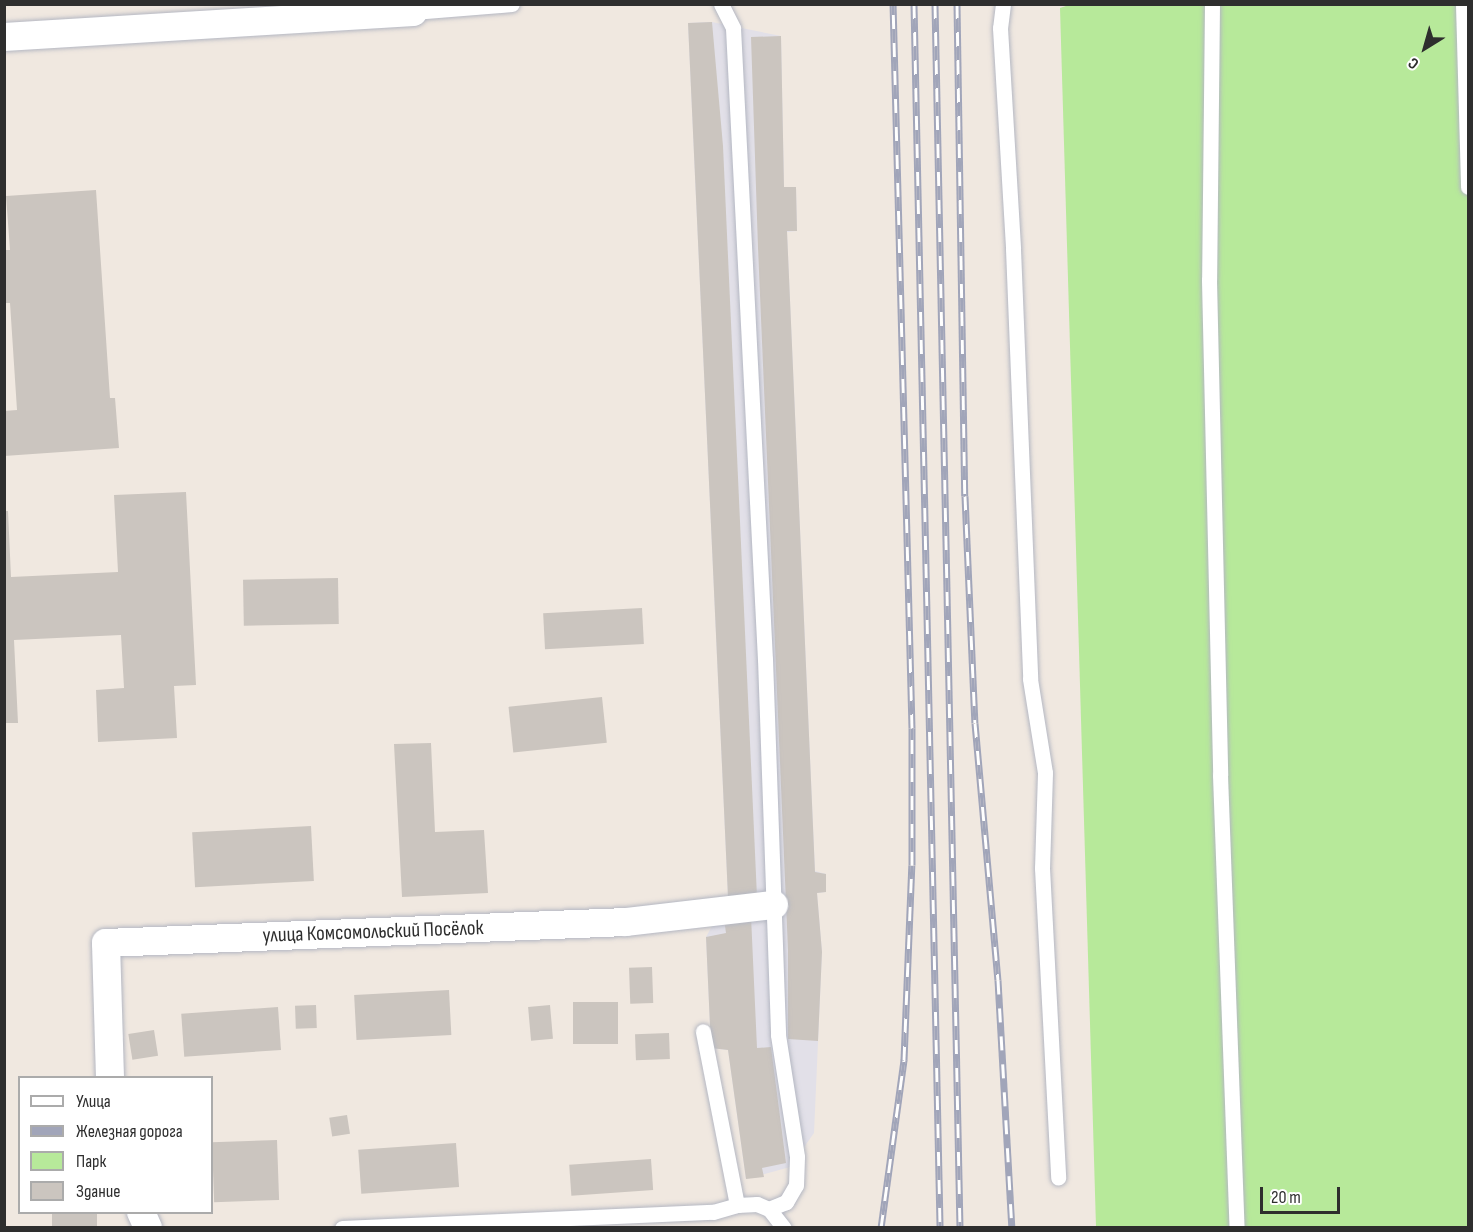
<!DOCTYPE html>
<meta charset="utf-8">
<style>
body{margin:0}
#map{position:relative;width:1473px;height:1232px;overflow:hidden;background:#f0e8e0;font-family:"Sofia Sans Condensed",sans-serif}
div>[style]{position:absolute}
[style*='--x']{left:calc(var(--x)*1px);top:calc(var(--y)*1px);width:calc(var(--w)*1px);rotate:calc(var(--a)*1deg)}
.industrial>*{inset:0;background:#e2e0e8}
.green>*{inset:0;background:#b7e99a}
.building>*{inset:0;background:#cbc5bf;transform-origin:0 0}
.roads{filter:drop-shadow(0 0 2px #b4b7c2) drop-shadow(0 0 2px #b4b7c2)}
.service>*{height:15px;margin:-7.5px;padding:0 7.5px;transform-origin:7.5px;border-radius:7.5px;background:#fff}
.minor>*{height:28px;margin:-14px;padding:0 14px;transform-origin:14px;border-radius:14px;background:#fff}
.rail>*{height:7px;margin-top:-3.5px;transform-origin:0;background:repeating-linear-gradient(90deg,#fff 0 14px,#a1a5b9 0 28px);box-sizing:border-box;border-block:2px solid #a1a5b9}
span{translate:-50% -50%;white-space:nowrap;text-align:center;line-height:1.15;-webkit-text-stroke:6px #fff;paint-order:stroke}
.street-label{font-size:21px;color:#2e2e2e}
.frame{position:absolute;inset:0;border:6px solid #2e2e2e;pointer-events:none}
.legend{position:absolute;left:18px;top:1076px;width:195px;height:138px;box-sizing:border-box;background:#fff;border:2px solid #ababab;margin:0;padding:8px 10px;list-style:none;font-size:18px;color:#2e2e2e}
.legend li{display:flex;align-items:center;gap:12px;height:30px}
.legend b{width:30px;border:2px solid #ababab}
.north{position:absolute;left:1395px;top:18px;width:60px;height:60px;-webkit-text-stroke:4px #fff;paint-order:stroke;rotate:217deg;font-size:16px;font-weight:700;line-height:24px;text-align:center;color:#2e2e2e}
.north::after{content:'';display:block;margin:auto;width:21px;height:27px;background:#2e2e2e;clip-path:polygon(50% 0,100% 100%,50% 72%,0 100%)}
.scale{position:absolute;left:1260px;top:1187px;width:80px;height:27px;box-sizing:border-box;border:3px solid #2e2e2e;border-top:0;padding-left:8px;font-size:18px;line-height:21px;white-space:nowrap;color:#2e2e2e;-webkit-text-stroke:4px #fff;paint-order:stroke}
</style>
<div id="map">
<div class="industrial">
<div style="clip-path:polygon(712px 22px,781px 36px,784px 187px,796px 187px,797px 231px,787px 232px,815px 871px,826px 874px,826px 892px,817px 893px,822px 952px,814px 1133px,790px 1167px,746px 1179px,728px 1050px,711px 1048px,706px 937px,728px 897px,688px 23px)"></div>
</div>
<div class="green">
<div style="clip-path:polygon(1072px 4px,1468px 5px,1468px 1227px,1096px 1227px,1060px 8px)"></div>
</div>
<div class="building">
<div style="clip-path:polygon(712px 22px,723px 146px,757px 897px,728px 897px,688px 23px)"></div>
<div style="clip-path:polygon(781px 36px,784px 187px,796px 187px,797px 231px,787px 231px,815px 872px,826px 874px,826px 892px,817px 893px,822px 952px,818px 1041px,788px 1039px,788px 950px,758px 248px,751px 37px)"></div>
<div style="clip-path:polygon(96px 190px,110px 398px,115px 398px,119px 448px,4px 456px,4px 411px,17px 410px,10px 303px,4px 303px,4px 250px,10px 250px,6px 196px)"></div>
<div style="clip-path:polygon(186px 492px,196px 685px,174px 686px,177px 738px,98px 742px,96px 690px,124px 688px,121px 635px,14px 640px,18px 723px,4px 723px,4px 511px,8px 511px,11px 577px,118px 572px,114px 495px)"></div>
<div style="left:338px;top:578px;width:46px;height:95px;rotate:89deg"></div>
<div style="left:642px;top:608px;width:36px;height:99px;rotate:87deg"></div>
<div style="left:602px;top:697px;width:46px;height:94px;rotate:84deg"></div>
<div style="clip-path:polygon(431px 743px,435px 832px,484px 830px,488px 893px,402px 897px,394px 744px)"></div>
<div style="left:311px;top:826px;width:55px;height:119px;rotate:87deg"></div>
<div style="clip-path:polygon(751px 916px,757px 1048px,771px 1047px,786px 1163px,762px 1168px,764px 1177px,746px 1179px,728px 1050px,711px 1048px,706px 937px,726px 933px,724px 919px)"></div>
<div style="left:652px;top:967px;width:36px;height:23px;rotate:88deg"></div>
<div style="left:449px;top:990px;width:45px;height:95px;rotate:87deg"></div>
<div style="left:573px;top:1002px;width:45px;height:42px"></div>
<div style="left:316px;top:1005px;width:23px;height:21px;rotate:88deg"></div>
<div style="left:550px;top:1005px;width:34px;height:22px;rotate:85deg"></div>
<div style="left:278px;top:1007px;width:43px;height:97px;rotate:86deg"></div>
<div style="left:154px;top:1030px;width:26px;height:26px;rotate:81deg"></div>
<div style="left:669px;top:1033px;width:26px;height:34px;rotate:88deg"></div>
<div style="left:347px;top:1115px;width:19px;height:18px;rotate:81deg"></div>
<div style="left:277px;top:1140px;width:60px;height:65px;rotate:88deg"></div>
<div style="left:456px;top:1143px;width:44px;height:98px;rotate:86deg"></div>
<div style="left:651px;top:1159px;width:31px;height:82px;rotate:86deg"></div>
<div style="left:52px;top:1212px;width:45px;height:16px"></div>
</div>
<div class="roads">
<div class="service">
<div style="--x:721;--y:4;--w:27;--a:63"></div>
<div style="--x:733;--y:28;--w:632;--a:87.1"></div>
<div style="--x:765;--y:659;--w:376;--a:88"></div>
<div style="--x:778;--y:1035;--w:123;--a:81.1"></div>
<div style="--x:797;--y:1157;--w:28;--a:92"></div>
<div style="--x:796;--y:1185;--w:20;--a:120"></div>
<div style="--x:786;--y:1202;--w:18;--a:158"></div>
<div style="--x:1003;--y:4;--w:24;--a:97"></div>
<div style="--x:1000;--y:28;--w:221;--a:86.6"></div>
<div style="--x:1013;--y:249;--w:430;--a:87.7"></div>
<div style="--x:1030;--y:679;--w:95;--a:80.9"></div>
<div style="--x:1045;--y:773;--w:95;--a:91.8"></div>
<div style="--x:1042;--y:868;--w:310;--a:87"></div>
<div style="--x:1212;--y:4;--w:276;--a:90.6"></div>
<div style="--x:1209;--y:280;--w:495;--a:88.7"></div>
<div style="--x:1220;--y:775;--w:453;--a:87.9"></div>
<div style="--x:1463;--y:4;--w:183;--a:88.4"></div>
<div style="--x:413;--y:12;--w:99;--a:-4.6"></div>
<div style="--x:737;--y:1205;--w:20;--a:-3"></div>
<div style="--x:757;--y:1204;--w:13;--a:23"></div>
<div style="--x:769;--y:1209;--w:24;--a:52"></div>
<div style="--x:342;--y:1228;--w:371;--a:-2.5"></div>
<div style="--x:713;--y:1212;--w:25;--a:-16"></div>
<div style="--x:737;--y:1205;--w:177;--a:-101.1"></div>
</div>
<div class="minor">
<div style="--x:4;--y:37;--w:410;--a:-3.5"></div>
<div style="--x:413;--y:12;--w:8;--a:-83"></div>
<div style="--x:110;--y:1078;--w:135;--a:-91.7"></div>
<div style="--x:106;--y:943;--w:520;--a:-2.31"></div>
<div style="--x:626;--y:922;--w:149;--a:-6.6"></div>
<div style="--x:141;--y:1212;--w:17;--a:66"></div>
</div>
</div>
<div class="rail">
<div style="--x:914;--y:4;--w:1224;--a:88.78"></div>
<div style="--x:935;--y:4;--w:1224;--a:88.83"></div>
<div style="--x:957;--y:4;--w:492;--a:89.1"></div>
<div style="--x:965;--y:496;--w:227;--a:87.5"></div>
<div style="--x:975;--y:723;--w:258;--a:84.9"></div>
<div style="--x:998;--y:980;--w:248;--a:86.8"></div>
<div style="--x:881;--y:1228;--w:170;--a:-82.2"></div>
<div style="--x:904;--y:1060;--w:195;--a:-87.7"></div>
<div style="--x:912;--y:865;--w:137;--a:-90"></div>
<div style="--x:912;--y:728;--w:724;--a:-91.5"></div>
</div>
<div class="street-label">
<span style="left:373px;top:932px;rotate:-2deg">улица Комсомольский Посёлок</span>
</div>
<div class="frame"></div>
<ul class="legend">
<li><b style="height:8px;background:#fff"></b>Улица</li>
<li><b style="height:8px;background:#a1a5b9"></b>Железная дорога</li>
<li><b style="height:16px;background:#b7e99a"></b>Парк</li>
<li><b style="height:16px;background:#cbc5bf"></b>Здание</li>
</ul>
<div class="north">С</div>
<div class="scale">20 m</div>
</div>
